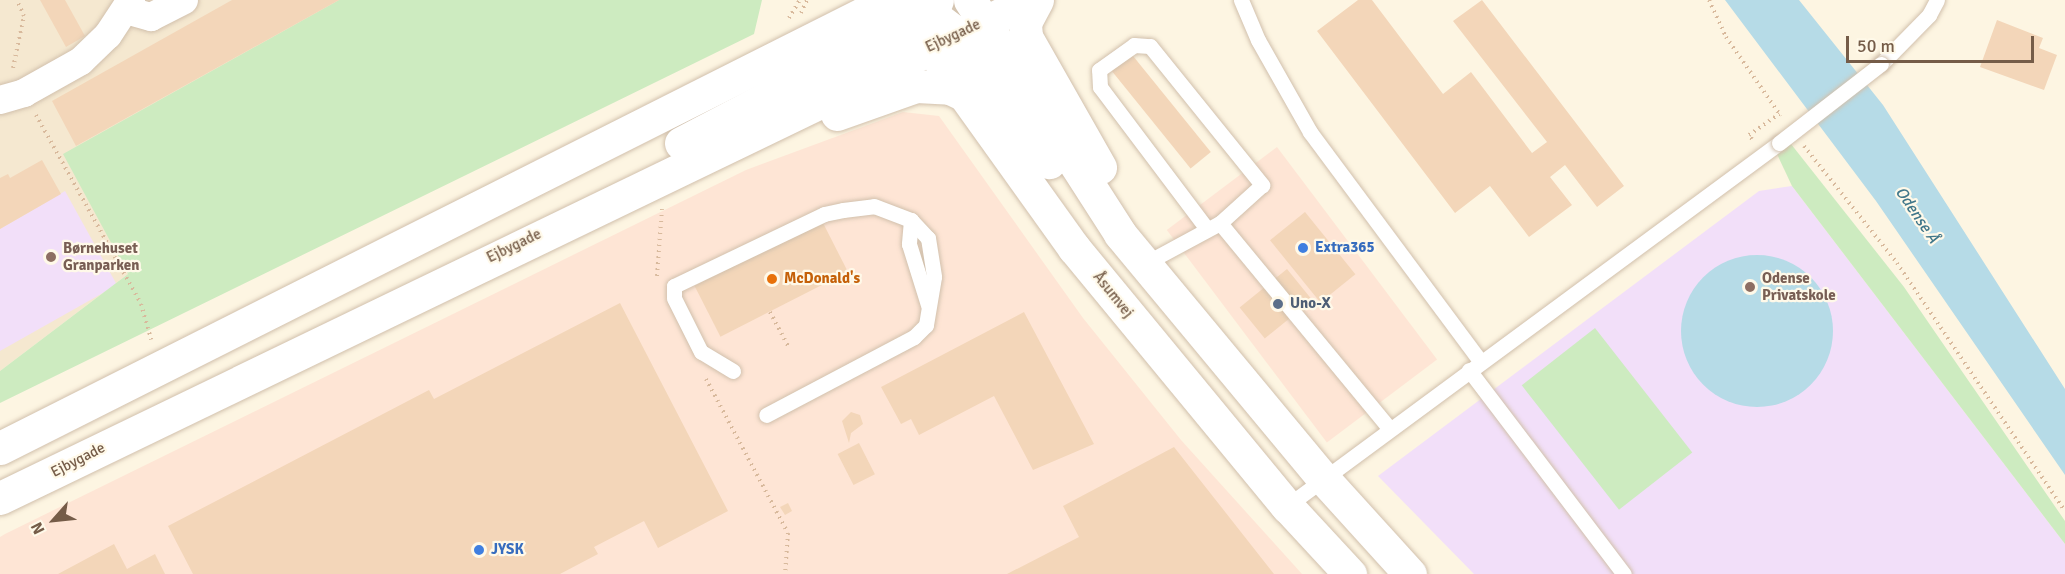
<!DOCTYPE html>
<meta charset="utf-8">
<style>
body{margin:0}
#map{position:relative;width:2065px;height:574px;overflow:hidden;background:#fdf5e2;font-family:Signika,sans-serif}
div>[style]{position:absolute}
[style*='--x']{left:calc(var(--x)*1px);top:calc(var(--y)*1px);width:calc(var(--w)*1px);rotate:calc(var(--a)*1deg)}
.residential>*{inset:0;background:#f5e8d0}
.commercial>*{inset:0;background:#fee5d5;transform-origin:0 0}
.education>*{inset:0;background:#f2dff9}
.green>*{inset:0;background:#cdebc0;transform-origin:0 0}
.water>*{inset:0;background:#b6dbe7}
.round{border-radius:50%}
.building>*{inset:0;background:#f3d6b9;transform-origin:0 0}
.path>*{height:4px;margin-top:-2px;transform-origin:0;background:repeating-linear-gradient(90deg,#d8b99c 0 1.5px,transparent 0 6px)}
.roads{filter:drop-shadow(0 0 2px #d1c0ac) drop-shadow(0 0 2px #d1c0ac)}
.service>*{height:15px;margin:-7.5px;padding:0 7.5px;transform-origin:7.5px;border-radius:7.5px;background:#fff}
.minor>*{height:28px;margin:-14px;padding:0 14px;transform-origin:14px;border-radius:14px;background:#fff}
.tertiary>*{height:33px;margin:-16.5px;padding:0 16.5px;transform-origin:16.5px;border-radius:16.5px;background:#fff}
.secondary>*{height:33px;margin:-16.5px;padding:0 16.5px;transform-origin:16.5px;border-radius:16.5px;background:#fff}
.bridges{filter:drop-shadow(0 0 2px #d1c0ac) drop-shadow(0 0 2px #d1c0ac)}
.service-bridge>*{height:15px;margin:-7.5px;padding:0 7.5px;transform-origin:7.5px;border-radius:7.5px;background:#fff}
.dots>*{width:16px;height:16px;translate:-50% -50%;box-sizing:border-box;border:3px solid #fff9e9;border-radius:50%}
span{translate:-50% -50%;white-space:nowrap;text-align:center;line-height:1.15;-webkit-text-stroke:4.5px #fff9e9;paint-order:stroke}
.street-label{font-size:15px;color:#755c48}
.education-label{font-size:15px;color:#785e54;font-weight:700}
.left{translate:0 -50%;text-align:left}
.shop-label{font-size:15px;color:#366cbe;font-weight:700}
.food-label{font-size:15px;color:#c56008;font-weight:700}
.service-label{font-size:15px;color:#4e5e75;font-weight:700}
.water-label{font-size:16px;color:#41778a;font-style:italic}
.north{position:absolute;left:24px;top:490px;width:60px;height:60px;-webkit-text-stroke:4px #fff9e9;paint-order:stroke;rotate:243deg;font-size:16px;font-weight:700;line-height:24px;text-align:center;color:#755c48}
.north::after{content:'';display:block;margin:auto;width:21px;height:27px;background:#755c48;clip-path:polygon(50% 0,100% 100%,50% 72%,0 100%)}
.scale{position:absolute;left:1846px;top:36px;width:188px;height:27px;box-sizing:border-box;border:3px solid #755c48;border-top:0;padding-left:8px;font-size:18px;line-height:21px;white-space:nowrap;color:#755c48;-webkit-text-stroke:4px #fff9e9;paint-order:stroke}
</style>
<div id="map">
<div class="residential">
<div style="clip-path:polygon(0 0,533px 0,128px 274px,0 371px)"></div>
</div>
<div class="commercial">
<div style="clip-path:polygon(903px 112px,939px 116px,1083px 318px,1181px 440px,1302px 574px,0 574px,0 537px,5px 534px,746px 170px)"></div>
<div style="left:1277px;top:147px;width:266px;height:138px;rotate:53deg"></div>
</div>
<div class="education">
<div style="clip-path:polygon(1792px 186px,2065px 544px,2065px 574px,1474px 574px,1378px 476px,1759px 191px)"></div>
<div style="clip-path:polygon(65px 191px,117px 285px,0 351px,0 229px)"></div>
</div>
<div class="green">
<div style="clip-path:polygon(339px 0,762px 0,754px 34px,0 403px,0 371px,128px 274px,63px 154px)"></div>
<div style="clip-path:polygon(1791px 144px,1904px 287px,2065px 521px,2065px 544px,1792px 186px,1777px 154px)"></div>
<div style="left:1595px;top:328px;width:158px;height:93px;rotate:52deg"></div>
</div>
<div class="water">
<div style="clip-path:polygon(1725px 0,1799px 0,1883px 105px,2065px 389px,2065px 475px,1876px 201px)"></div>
<div class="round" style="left:1681px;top:255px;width:152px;height:152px"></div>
</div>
<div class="building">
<div style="clip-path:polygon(40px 0,65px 0,85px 36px,66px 47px)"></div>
<div style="clip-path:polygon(232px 0,339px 0,76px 146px,52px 101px)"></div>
<div style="clip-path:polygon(1358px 0,1372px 0,1443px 94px,1471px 72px,1532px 153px,1547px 142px,1453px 21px,1482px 0,1624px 186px,1597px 207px,1565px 165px,1550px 177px,1572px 205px,1529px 237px,1490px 186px,1455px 213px,1317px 31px)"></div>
<div style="clip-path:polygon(1997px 20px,2043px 38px,2039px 48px,2057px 55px,2044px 90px,1980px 67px)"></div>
<div style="left:1129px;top:51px;width:130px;height:26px;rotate:51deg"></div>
<div style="clip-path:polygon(42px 160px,61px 194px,0 229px,0 178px,8px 174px,10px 178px)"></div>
<div style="left:1305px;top:212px;width:80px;height:45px;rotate:51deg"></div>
<div style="left:822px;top:221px;width:57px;height:143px;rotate:63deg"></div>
<div style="left:1287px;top:269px;width:40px;height:61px;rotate:51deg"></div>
<div style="clip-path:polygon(620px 303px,728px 511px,658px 548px,644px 521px,594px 547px,598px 554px,560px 574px,193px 574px,168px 526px,429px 390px,434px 399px)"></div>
<div style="clip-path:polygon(1024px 312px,1094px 444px,1033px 470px,994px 396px,919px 435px,911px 419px,901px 424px,881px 387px)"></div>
<div style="clip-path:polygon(851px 412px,860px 415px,863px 424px,851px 433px,849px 443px,842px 421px)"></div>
<div style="left:859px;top:443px;width:35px;height:24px;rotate:63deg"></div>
<div style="clip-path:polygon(1174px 447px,1274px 574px,1007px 574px,1079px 537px,1063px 506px)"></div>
<div style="clip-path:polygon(788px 503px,792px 511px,785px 515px,780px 507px)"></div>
<div style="clip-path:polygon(114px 544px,127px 569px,155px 554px,165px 574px,58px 574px)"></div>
</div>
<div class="path">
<div style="--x:1709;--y:0;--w:41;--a:65.3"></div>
<div style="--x:1726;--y:37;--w:96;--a:55.2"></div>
<div style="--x:801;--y:13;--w:14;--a:-65"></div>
<div style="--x:789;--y:18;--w:21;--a:-59"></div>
<div style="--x:13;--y:68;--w:53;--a:-78.1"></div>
<div style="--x:24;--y:16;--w:17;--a:-114"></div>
<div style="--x:36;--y:115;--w:216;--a:60.9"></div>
<div style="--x:141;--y:304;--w:37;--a:74"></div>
<div style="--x:1752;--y:139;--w:5;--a:-127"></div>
<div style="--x:1749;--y:135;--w:37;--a:-35"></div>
<div style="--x:1804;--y:146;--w:149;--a:51.5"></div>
<div style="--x:1897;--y:263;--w:300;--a:55.9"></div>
<div style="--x:657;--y:276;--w:67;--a:-85.7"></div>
<div style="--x:770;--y:312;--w:38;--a:62"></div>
<div style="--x:706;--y:379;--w:174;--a:62"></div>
<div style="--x:788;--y:533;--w:41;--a:94.2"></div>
</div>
<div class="roads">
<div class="service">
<div style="--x:1241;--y:0;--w:43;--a:67"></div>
<div style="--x:1258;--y:40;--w:106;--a:60.5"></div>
<div style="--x:1310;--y:132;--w:285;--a:53.4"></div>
<div style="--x:1881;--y:64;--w:69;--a:-45.6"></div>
<div style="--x:1929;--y:15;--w:17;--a:-62"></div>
<div style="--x:911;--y:220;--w:24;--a:95"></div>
<div style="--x:909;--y:244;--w:64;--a:72.7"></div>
<div style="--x:1207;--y:229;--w:178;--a:-127"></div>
<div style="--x:1100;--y:87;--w:17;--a:-93"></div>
<div style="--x:1099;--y:70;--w:43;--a:-35.5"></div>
<div style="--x:1134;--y:45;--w:16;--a:4"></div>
<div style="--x:1150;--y:46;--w:179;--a:51.1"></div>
<div style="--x:1262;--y:185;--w:57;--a:137.9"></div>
<div style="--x:1144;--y:264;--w:86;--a:-28.3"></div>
<div style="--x:1220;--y:223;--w:266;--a:50.5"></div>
<div style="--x:1469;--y:370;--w:256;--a:52.8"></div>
<div style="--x:733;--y:371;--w:37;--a:-149"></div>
<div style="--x:701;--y:352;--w:60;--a:-116.6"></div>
<div style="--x:674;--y:298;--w:12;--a:-90"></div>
<div style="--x:674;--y:286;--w:166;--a:-25.6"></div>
<div style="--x:824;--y:214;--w:19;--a:-12"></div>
<div style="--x:843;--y:210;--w:31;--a:-7"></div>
<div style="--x:874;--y:206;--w:40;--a:21"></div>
<div style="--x:911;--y:220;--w:25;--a:47"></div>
<div style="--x:928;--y:238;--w:39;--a:81"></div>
<div style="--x:934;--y:277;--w:49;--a:99.5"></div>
<div style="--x:926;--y:325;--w:17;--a:135"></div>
<div style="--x:914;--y:337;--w:167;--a:152.2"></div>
<div style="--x:1287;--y:506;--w:611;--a:-36.42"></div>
</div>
<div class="minor">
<div style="--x:126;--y:10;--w:26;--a:16"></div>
<div style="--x:151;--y:17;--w:37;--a:-27"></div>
<div style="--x:0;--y:100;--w:25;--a:-16"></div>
<div style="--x:24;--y:93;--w:65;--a:-29.3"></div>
<div style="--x:81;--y:61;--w:37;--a:-44"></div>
<div style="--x:108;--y:35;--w:42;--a:-56.7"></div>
</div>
<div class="tertiary">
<div style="--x:901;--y:0;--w:28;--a:23"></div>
<div style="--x:927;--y:11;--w:38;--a:37"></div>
<div style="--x:957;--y:34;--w:158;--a:54.3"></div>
<div style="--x:970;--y:0;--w:278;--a:57.3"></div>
<div style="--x:1120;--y:234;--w:316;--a:50.3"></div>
<div style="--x:1322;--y:477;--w:131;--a:47.8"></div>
<div style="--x:1037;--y:0;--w:26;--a:118"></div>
<div style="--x:1025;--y:23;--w:14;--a:86"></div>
<div style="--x:1026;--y:37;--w:150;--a:60.4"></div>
<div style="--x:915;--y:26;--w:273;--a:54.4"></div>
<div style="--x:1074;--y:248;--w:335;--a:50.5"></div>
<div style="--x:1287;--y:506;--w:93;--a:47.2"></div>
</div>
<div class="secondary">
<div style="--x:837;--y:114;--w:84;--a:-19.5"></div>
<div style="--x:916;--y:86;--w:34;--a:3"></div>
<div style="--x:950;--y:88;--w:17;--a:25"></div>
<div style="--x:681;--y:143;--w:261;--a:-27.6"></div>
<div style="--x:912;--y:22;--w:33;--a:-41"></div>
<div style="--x:0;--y:448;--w:996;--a:-26.72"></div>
<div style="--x:0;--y:498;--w:1145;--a:-25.78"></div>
</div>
</div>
<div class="bridges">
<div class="service-bridge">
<div style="--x:1779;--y:143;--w:129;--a:-37.8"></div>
</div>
</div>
<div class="dots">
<div style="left:1303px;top:248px;background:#3f7fe0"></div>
<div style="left:51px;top:257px;background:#8d6e63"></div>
<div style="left:772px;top:279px;background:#e8710a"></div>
<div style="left:1750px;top:287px;background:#8d6e63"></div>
<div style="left:1278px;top:304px;background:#5c6f8a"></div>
<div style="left:479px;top:550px;background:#3f7fe0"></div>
</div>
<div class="street-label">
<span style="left:953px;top:36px;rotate:-25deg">Ejbygade</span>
<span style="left:514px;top:246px;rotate:-26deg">Ejbygade</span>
<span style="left:1113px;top:295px;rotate:51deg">Åsumvej</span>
<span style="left:78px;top:460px;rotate:-27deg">Ejbygade</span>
</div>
<div class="education-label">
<span class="left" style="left:63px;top:257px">Børnehuset<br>Granparken</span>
<span class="left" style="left:1762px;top:287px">Odense<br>Privatskole</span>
</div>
<div class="shop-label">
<span class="left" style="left:1315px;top:248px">Extra365</span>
<span class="left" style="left:491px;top:550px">JYSK</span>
</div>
<div class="food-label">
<span class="left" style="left:784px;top:279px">McDonald's</span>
</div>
<div class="service-label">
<span class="left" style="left:1290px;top:304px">Uno-X</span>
</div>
<div class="water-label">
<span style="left:1917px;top:215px;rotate:56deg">Odense Å</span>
</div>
<div class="north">N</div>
<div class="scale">50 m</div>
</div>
